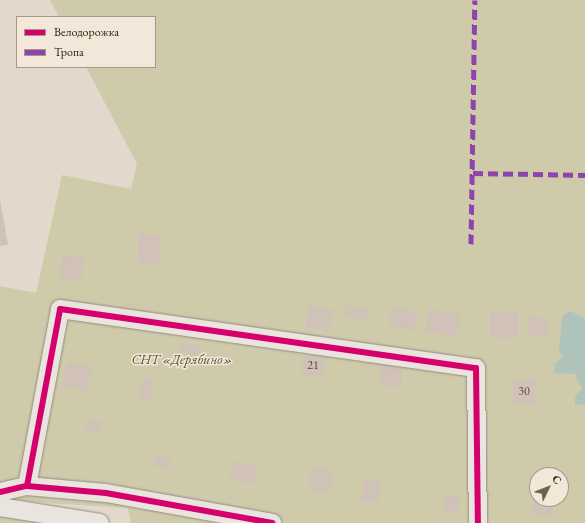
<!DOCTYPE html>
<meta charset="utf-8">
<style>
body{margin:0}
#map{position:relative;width:585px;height:523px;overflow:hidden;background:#e2d9cc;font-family:"EB Garamond",serif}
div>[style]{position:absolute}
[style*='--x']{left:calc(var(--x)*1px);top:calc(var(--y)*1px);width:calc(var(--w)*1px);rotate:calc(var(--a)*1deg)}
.green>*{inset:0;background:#cecaaa}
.water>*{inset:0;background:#aec4ba}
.building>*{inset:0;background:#d0c2b6;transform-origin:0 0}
.roads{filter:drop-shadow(0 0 1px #948c82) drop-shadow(0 0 1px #948c82)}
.minor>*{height:18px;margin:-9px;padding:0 9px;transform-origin:9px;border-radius:9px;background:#e9e4dd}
.quiet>*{height:5px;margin-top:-2.5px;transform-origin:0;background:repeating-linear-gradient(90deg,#8e44ad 0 10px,transparent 0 15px)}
.cycleway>*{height:6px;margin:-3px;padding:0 3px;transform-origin:3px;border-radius:3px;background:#d6006c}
span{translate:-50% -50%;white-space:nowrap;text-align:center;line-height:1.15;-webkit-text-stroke:3px #f2e7d8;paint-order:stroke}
.number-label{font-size:12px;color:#5b4936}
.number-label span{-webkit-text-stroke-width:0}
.park-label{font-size:14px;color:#5d4f33;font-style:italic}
.legend{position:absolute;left:16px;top:16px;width:140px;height:52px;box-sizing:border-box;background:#f2e7d8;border:1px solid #a69786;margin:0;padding:5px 7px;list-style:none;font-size:12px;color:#33200b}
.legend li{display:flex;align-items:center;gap:8px;height:20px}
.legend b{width:20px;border:1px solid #a69786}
.north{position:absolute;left:529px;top:467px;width:40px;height:40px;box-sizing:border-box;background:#f2e7d8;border:1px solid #a69786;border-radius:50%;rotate:47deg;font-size:11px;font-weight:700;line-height:16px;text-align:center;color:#33200b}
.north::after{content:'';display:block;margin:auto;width:14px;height:18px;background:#70614f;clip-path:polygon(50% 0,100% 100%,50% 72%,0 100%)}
</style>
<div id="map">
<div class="green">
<div style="clip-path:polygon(evenodd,50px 0,585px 0,585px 523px,131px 523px,128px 508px,0 500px,0 286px,36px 293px,62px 175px,131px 189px,137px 164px,86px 67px,155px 67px,155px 17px,59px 17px,50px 0,537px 475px,561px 475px,561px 499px,537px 499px,537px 475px)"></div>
<div style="clip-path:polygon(0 513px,71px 523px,0 523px)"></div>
</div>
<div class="water">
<div style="clip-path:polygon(570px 311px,585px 318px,585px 404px,575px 405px,575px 396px,582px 389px,575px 374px,554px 373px,555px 364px,563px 357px,559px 352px,562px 317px)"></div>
</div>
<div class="building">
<div style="clip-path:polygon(0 199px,8px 245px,0 246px)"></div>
<div style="left:139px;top:234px;width:22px;height:30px;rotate:3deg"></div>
<div style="left:63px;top:255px;width:21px;height:24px;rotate:8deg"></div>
<div style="left:309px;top:305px;width:24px;height:23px;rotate:9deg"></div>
<div style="left:346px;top:305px;width:23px;height:12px;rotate:10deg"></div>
<div style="left:392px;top:307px;width:26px;height:19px;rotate:11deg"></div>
<div style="left:429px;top:309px;width:32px;height:22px;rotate:11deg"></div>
<div style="left:490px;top:312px;width:28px;height:26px"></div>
<div style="left:529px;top:317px;width:19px;height:19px;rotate:3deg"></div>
<div style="left:180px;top:343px;width:21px;height:10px;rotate:8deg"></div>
<div style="left:305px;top:353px;width:22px;height:21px;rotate:13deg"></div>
<div style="left:67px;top:362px;width:25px;height:25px;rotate:11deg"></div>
<div style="left:381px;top:363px;width:22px;height:22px;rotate:5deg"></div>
<div style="left:144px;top:378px;width:11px;height:19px;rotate:15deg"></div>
<div style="left:535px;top:378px;width:26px;height:23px;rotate:86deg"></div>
<div style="left:88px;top:419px;width:14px;height:12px;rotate:12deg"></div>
<div style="left:157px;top:452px;width:15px;height:13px;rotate:20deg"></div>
<div style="left:233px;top:461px;width:24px;height:19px;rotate:9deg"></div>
<div style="left:312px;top:467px;width:21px;height:24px;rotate:8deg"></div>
<div style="left:365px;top:478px;width:17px;height:22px;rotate:13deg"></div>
<div style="clip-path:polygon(532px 490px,537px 490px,537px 499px,554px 499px,554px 515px,532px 515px)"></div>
<div style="left:446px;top:495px;width:14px;height:17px;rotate:8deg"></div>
</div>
<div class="roads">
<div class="minor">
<div style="--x:27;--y:486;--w:180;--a:-79.4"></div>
<div style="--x:60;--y:309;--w:420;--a:8.1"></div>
<div style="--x:476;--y:368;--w:155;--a:89.3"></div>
<div style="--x:0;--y:492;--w:28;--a:-13"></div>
<div style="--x:27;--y:486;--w:79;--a:5.1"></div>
<div style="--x:106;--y:493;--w:169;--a:10.2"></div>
<div style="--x:0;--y:507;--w:101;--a:9.1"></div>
</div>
</div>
<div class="quiet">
<div style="--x:473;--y:173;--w:112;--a:1"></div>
<div style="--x:471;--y:244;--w:244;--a:-89.1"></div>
</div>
<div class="cycleway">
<div style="--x:27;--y:486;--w:180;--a:-79.4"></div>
<div style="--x:60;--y:309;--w:420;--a:8.1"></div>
<div style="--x:476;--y:368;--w:155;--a:89.3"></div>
<div style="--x:0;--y:492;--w:28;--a:-13"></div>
<div style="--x:27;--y:486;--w:79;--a:5.1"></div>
<div style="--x:106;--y:493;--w:169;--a:10.2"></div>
</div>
<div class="number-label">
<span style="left:313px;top:366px">21</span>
<span style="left:524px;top:392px">30</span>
</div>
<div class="park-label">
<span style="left:182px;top:359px">СНТ «Дерябино»</span>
</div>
<ul class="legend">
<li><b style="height:5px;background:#d6006c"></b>Велодорожка</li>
<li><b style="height:5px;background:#8e44ad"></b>Тропа</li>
</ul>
<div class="north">С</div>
</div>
